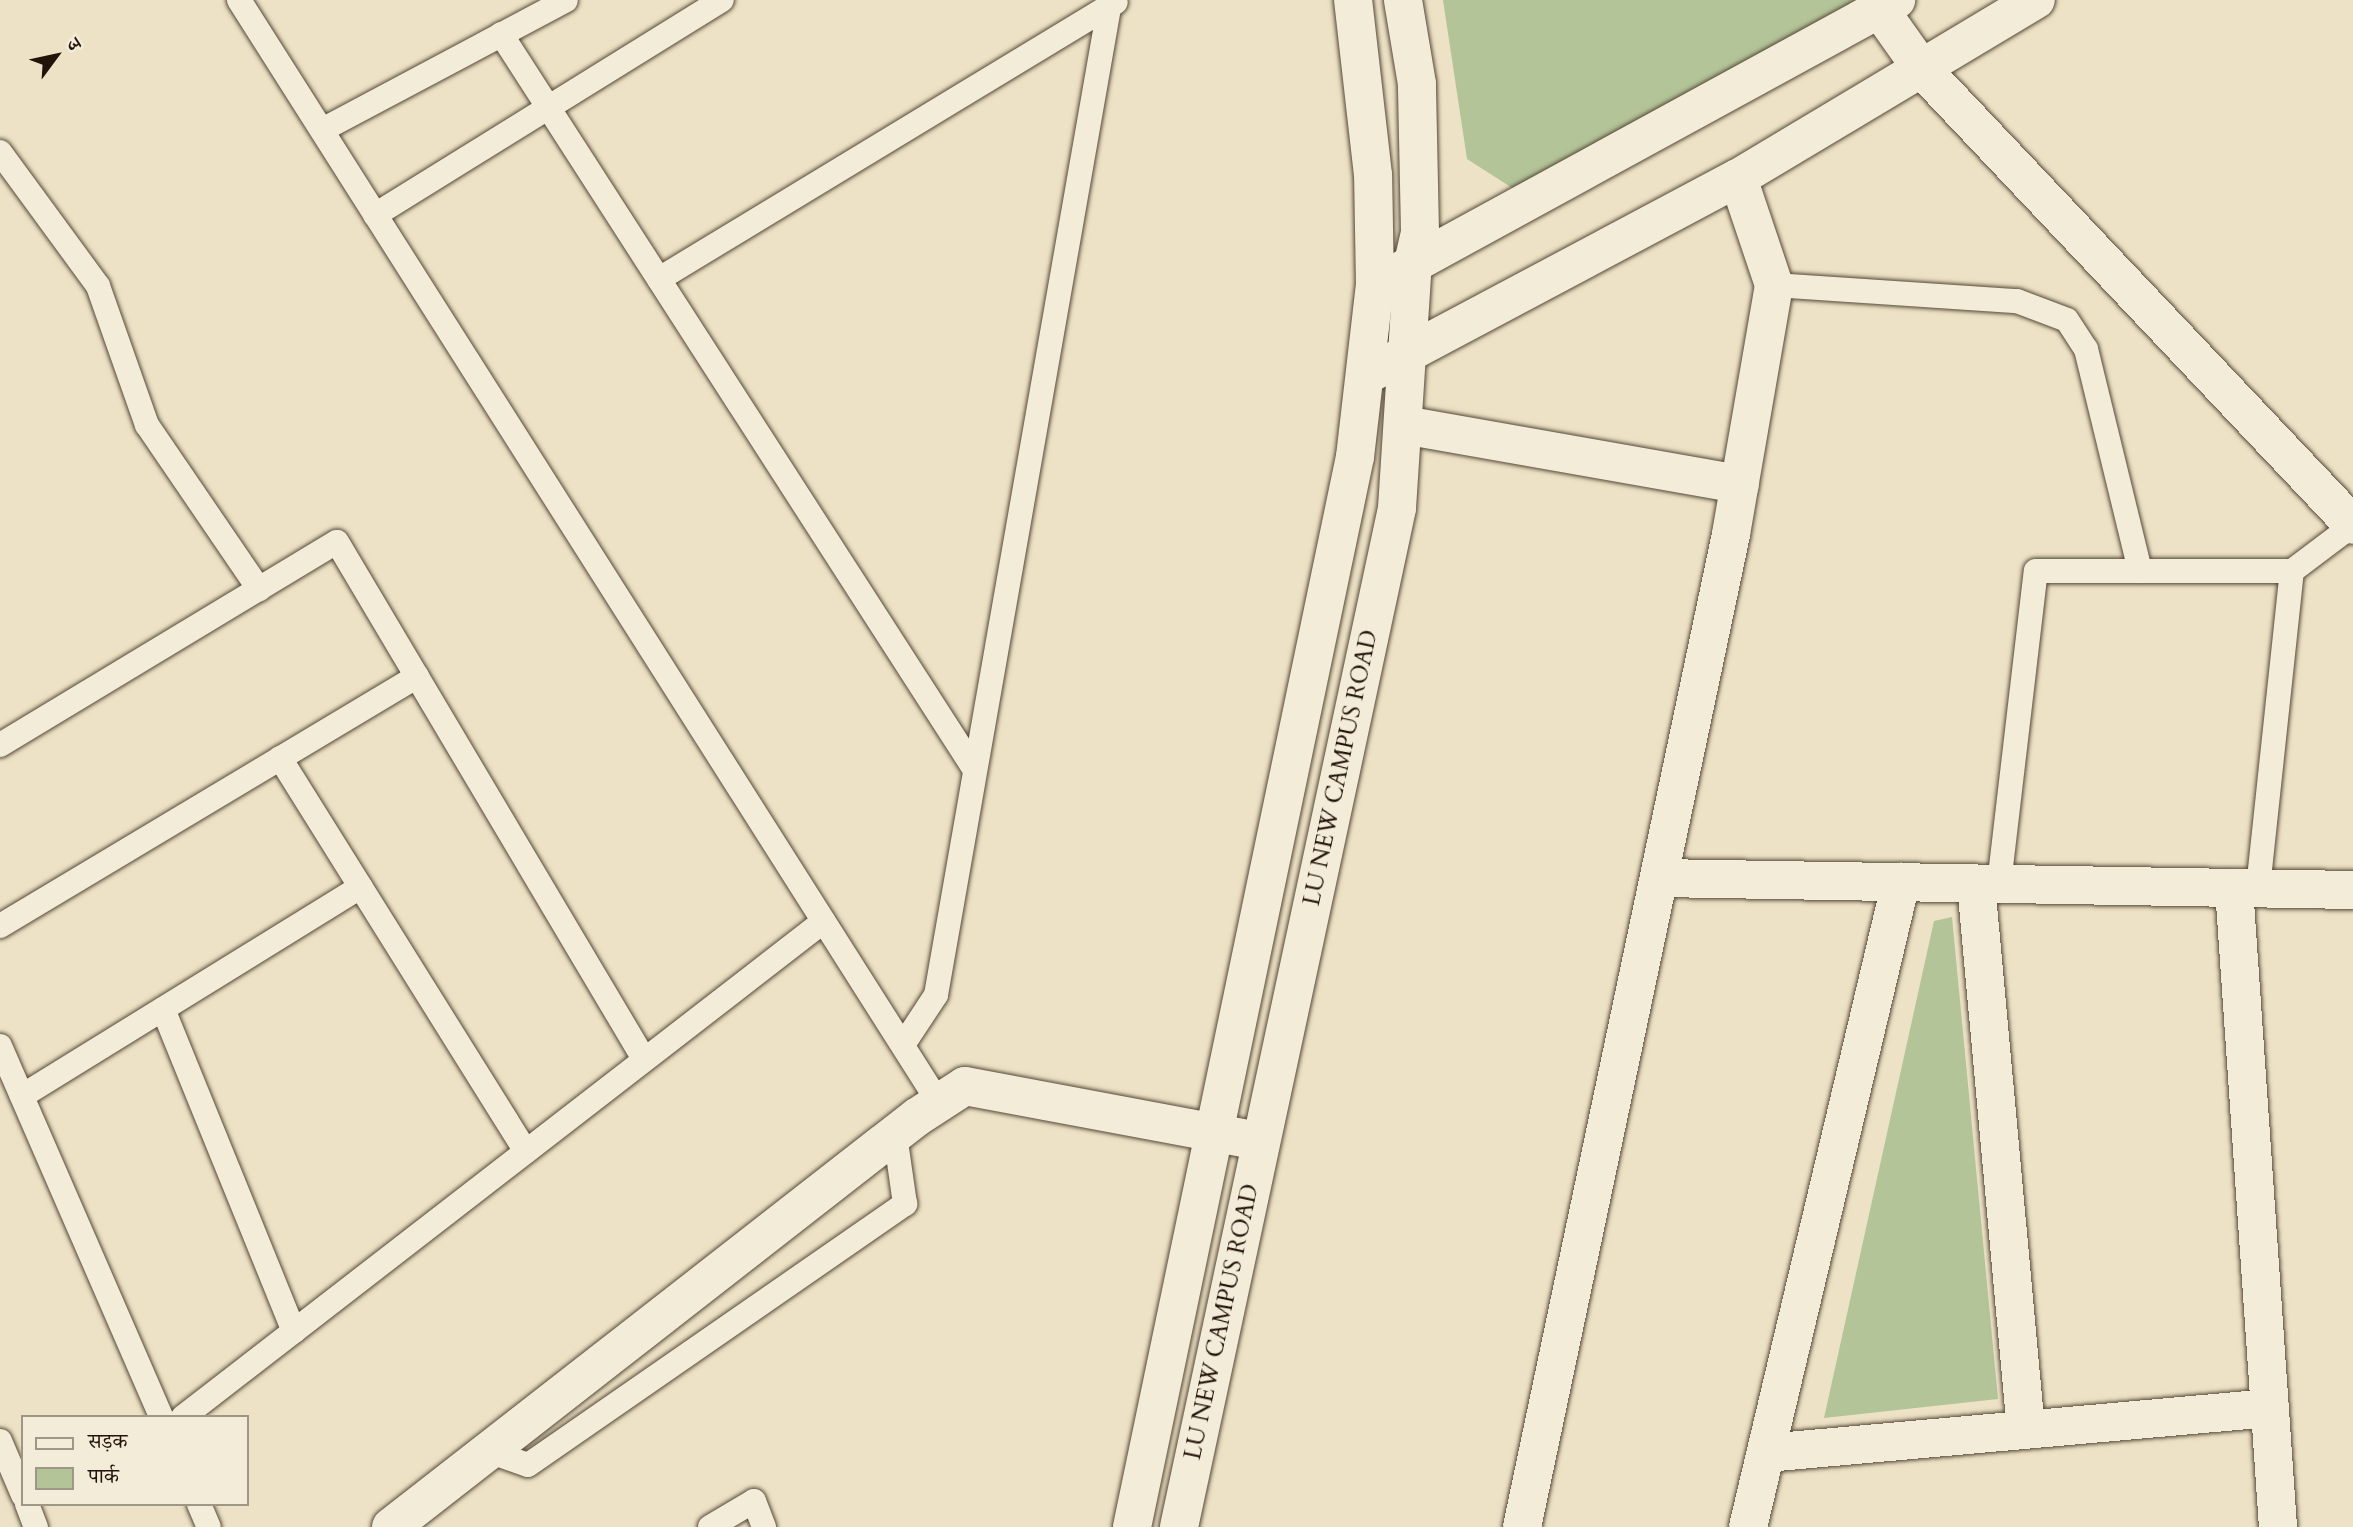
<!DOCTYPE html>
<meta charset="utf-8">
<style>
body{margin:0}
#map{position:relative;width:2353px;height:1527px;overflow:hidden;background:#ede2c5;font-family:Cardo,"Noto Serif Devanagari",serif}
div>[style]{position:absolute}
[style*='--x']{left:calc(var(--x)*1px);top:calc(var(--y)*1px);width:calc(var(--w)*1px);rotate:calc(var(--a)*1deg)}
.green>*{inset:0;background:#b3c498}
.roads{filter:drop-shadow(0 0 2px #564838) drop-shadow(0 0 2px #564838)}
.service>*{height:24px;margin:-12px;padding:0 12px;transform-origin:12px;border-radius:12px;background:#f3ecd9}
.minor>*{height:38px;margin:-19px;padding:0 19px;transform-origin:19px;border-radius:19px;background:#f3ecd9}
.tertiary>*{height:38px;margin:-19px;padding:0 19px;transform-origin:19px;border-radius:19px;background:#f3ecd9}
span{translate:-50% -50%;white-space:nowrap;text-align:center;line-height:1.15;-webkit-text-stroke:7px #f3ecd9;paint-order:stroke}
.street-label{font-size:23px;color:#231409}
.legend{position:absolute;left:21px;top:1415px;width:228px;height:91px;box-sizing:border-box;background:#f3ecd9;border:2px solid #a09686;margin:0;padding:9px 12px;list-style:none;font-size:21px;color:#231409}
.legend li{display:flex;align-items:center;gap:14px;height:35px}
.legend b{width:35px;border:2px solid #a09686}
.north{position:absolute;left:21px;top:21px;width:70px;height:70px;-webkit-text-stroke:5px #f3ecd9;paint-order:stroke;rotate:57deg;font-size:19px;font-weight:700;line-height:28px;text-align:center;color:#231409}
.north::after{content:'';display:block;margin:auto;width:24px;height:32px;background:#231409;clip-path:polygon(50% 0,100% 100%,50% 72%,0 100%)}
</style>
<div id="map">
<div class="green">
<div style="clip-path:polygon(1443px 0,1856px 0,1517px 191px,1467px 159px)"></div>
<div style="clip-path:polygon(1952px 917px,1998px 1399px,1824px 1418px,1934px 921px)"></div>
</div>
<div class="roads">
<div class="service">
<div style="--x:239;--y:0;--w:1306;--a:57.6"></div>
<div style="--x:501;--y:34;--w:875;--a:57.22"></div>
<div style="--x:322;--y:130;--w:276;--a:-28"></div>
<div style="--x:0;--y:152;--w:166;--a:53.8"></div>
<div style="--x:98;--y:286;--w:147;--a:70.6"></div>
<div style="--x:147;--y:425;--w:199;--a:55.7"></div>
<div style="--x:375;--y:215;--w:408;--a:-31.8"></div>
<div style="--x:659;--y:279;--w:534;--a:-31.22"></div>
<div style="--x:1774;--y:285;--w:244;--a:3.8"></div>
<div style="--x:2017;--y:301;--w:53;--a:20.8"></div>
<div style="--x:2067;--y:320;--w:35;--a:57"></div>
<div style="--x:2086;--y:349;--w:228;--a:76.3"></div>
<div style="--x:0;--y:745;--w:393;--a:-31.1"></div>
<div style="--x:337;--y:542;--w:601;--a:59.3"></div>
<div style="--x:280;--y:758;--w:464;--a:58"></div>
<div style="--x:1999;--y:884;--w:315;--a:-83.3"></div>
<div style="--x:2036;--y:571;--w:256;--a:0"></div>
<div style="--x:2292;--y:571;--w:76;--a:-37"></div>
<div style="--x:2258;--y:888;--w:319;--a:-83.9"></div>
<div style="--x:0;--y:926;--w:486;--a:-30.9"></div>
<div style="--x:163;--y:1009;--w:348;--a:67.9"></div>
<div style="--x:903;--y:1045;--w:60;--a:-56.6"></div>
<div style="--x:936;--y:995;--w:1002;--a:-80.06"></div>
<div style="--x:0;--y:1046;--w:404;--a:66.5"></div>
<div style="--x:22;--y:1096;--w:398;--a:-31.7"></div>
<div style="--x:183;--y:1417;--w:810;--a:-37.73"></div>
<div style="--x:0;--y:1441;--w:59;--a:66.9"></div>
<div style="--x:488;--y:1451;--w:42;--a:19.3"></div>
<div style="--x:528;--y:1465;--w:459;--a:-34.7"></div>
<div style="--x:905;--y:1204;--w:70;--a:-98.2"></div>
<div style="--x:27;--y:1504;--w:25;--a:69"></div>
<div style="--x:199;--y:1504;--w:25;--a:67"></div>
<div style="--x:710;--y:1527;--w:51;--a:-30.6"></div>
<div style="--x:754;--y:1501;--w:28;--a:69"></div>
</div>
<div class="minor">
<div style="--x:1880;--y:10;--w:72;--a:54.6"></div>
<div style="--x:1922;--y:69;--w:627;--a:46.61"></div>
<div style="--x:1389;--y:277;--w:578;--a:-28.65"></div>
<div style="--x:1367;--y:375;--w:420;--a:-28"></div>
<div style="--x:1738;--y:178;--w:347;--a:-30.9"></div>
<div style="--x:1404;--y:425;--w:341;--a:10"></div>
<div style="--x:1659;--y:878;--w:694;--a:0.99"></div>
<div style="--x:1976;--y:884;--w:548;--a:84.77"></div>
<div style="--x:2234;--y:888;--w:641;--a:86.06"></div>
<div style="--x:1766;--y:1453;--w:506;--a:-5.1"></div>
<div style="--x:1522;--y:1527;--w:1015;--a:-78.11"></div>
<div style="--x:1731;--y:534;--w:253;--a:-80.2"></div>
<div style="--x:1774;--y:285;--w:113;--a:-108.6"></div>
<div style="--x:1748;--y:1527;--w:663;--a:-76.66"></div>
</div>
<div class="tertiary">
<div style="--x:391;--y:1527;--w:667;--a:-37.94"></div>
<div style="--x:917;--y:1117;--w:57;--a:-32.9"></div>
<div style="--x:965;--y:1086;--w:282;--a:10.6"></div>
<div style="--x:1132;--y:1527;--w:1093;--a:-78.23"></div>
<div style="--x:1355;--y:457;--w:173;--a:-83.4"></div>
<div style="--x:1375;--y:285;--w:110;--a:-91"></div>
<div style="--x:1373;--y:175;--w:176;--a:-96.5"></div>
<div style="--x:1179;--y:1527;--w:1042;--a:-77.92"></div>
<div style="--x:1397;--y:508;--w:246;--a:-86.3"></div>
<div style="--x:1413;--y:263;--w:32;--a:-77"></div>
<div style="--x:1420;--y:232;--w:148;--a:-91.2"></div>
<div style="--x:1417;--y:84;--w:85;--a:-99.5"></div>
</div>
</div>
<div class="street-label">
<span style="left:1341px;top:768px;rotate:-78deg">LU NEW CAMPUS ROAD</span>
<span style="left:1222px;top:1322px;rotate:-78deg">LU NEW CAMPUS ROAD</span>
</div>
<ul class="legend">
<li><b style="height:9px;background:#f3ecd9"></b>सड़क</li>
<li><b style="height:19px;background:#b3c498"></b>पार्क</li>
</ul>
<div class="north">उ</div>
</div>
